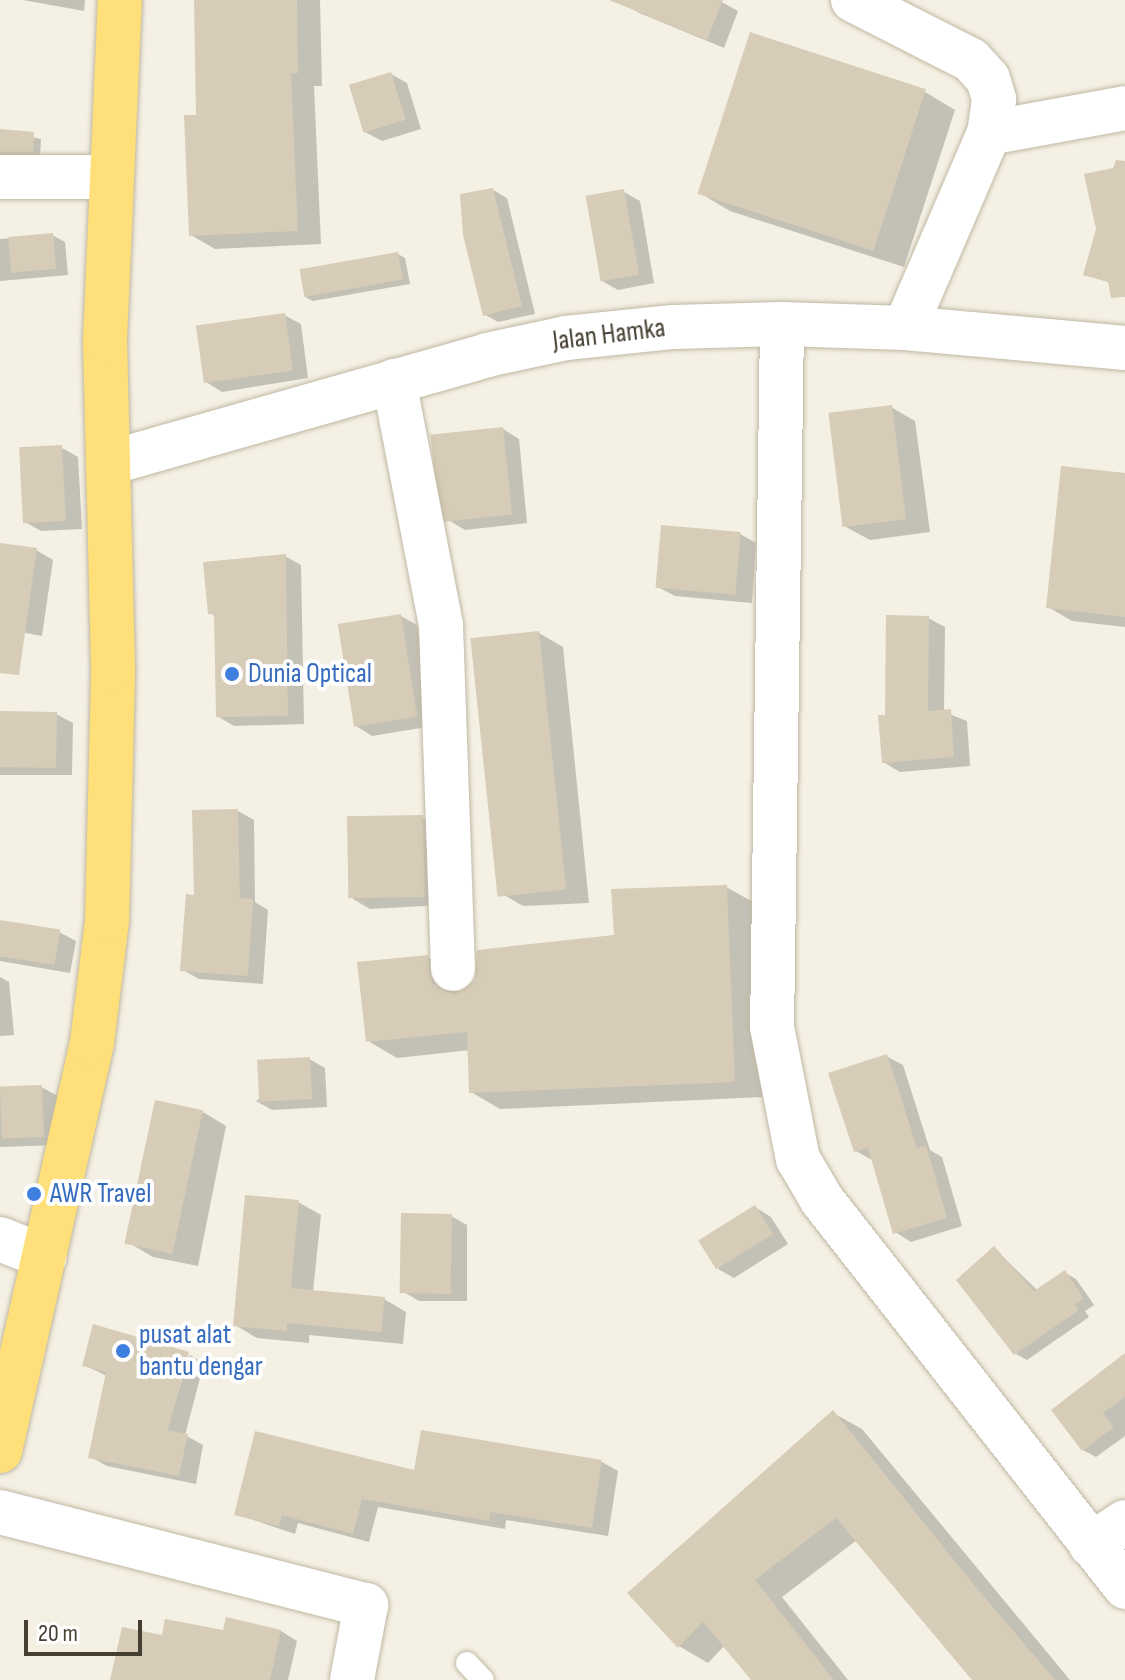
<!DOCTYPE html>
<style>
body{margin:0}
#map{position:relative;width:1125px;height:1680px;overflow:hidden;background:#f4f0e3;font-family:"Sofia Sans Condensed",sans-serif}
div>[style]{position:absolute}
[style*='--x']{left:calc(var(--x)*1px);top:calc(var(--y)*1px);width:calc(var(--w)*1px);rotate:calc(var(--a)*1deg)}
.shadow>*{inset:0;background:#0003}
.building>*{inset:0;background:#d6ccb7;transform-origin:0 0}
.roads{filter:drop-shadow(0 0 2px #c0b8a4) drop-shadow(0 0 2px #c0b8a4)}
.service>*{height:22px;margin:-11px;padding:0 11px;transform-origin:11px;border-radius:11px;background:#fff}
.minor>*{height:44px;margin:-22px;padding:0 22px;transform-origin:22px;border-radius:22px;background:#fff}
.tertiary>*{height:44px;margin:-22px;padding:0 22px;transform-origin:22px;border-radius:22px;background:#fff}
.trunk>*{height:44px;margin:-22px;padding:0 22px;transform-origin:22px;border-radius:22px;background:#ffdf79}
.dots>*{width:22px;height:22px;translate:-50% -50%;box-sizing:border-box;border:4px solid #fff;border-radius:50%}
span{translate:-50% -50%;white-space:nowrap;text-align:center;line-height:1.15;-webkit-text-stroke:8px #fff;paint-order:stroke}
.street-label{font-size:28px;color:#464032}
.shop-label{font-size:28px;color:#366cbe}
.left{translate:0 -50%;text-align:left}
.scale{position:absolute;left:24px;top:1620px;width:118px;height:36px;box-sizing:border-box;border:4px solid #464032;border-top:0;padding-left:10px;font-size:24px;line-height:28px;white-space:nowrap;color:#464032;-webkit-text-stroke:6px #fff;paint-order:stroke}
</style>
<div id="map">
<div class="shadow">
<div style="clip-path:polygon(23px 0,85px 0,84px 11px)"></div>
<div style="clip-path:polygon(196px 0,320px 0,322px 86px,314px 86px,321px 244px,215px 249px,191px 235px,198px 116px)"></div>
<div style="clip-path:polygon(641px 0,718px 0,738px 11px,724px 48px,637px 12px)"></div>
<div style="clip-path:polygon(391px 74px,407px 83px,421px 129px,382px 141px,365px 132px)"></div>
<div style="clip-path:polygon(925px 92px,955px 110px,904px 267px,730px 211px,700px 193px)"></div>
<div style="clip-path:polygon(0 131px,41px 139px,40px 155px,0 158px)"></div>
<div style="clip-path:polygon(493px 190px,507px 198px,535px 314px,498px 322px,484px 314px)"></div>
<div style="clip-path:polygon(624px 192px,640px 201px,654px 283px,618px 290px,602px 281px)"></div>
<div style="clip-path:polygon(52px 235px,65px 242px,68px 275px,0 281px,0 239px)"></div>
<div style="clip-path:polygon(398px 254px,405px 258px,410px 284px,313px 301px,305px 297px)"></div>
<div style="clip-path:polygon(284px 315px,301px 324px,308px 378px,222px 392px,206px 382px)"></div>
<div style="clip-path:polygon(891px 407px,915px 421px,930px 532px,870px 540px,846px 527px)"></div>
<div style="clip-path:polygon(503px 429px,519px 439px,527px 523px,465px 530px,448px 520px)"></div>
<div style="clip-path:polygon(62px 448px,78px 457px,82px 529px,41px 531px,25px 522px)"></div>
<div style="clip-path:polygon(1125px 475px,1125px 627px,1072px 621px,1048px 607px)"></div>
<div style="clip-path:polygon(740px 534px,756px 543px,752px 603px,675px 596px,658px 587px)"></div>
<div style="clip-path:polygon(0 545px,36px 550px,53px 560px,42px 636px,0 628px)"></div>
<div style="clip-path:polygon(285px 556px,301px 565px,304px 724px,234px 726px,217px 716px,216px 617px,210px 613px)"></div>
<div style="clip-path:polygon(401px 616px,417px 625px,433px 726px,372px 736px,356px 726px)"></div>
<div style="clip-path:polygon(928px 618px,945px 627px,944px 712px,967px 721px,970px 766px,900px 772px,883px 762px,886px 716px)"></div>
<div style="clip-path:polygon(539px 633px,563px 647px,589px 903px,523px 906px,499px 892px)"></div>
<div style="clip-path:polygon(0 713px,56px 714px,73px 723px,72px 775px,0 775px)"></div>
<div style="clip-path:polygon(238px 811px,254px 820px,255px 902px,268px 910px,263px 984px,199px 979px,183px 970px,196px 897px)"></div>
<div style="clip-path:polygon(422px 817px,438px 827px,441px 905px,370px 909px,353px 899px)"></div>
<div style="clip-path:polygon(726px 887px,755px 903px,763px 1097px,500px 1109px,471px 1092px,470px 1050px,397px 1058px,368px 1041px,427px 957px,456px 974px,460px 993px,616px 937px)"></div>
<div style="clip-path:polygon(0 922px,59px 932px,76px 941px,70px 973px,0 961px)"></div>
<div style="clip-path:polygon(0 977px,9px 982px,14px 1035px,0 1036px)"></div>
<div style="clip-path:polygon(886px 1056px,903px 1065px,930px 1150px,942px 1157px,962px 1226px,911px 1242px,895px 1232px,872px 1160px,856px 1151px)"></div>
<div style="clip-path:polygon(309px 1059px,325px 1068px,327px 1107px,272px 1110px,256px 1101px)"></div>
<div style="clip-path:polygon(41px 1087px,58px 1096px,60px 1145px,0 1147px,0 1089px)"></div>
<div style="clip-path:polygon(203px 1112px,226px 1126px,198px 1266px,153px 1257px,129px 1243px)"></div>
<div style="clip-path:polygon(298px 1202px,321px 1215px,313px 1292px,384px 1299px,406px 1312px,403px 1344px,309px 1335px,309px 1343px,257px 1338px,235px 1325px)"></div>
<div style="clip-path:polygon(755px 1207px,771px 1217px,788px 1244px,734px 1278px,718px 1269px)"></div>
<div style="clip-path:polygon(451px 1216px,467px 1225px,467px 1301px,419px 1301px,402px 1291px)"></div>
<div style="clip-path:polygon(995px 1249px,1038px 1291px,1065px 1273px,1076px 1279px,1094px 1305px,1085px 1311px,1089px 1317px,1027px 1360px,1016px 1354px)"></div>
<div style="clip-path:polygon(188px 1354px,163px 1439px,190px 1355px,204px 1363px,185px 1435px,203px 1445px,196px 1484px,107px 1466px,91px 1457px,107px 1376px,84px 1365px)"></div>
<div style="clip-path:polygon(1125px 1367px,1125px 1436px,1096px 1457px,1083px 1450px)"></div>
<div style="clip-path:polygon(833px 1413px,862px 1429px,1070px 1680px,975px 1680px,857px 1540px,782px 1597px,848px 1680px,755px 1680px,725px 1645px,708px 1663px,679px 1646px)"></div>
<div style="clip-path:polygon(422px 1432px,602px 1462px,618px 1471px,608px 1536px,506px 1520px,505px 1529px,378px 1507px,369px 1542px,298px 1523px,295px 1534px,236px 1514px,415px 1473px)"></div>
<div style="clip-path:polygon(281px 1631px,297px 1641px,288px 1680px,117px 1680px,163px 1637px)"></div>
</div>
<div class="building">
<div style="clip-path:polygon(194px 0,297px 0,298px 73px,291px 74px,298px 231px,189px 236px,184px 115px,196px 115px)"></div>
<div style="clip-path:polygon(609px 0,723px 0,707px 40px)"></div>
<div style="left:750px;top:32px;width:185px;height:170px;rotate:18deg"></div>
<div style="left:391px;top:72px;width:50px;height:44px;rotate:73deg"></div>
<div style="clip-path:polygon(0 129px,34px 132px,33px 152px,0 152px)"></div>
<div style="clip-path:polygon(1116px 160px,1125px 161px,1125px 297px,1111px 298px,1108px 282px,1083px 275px,1096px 229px,1084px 174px,1113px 168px)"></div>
<div style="clip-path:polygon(493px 188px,522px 306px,483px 316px,463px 235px,460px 194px)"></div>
<div style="left:624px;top:189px;width:87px;height:39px;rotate:80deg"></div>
<div style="left:53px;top:233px;width:36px;height:45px;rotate:85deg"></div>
<div style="left:398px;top:252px;width:28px;height:100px;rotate:80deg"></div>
<div style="left:285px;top:313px;width:58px;height:90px;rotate:82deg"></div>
<div style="left:892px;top:405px;width:115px;height:64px;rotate:83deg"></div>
<div style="left:503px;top:427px;width:88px;height:73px;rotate:84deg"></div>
<div style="left:62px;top:445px;width:76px;height:43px;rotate:87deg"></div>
<div style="clip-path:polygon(1061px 466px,1125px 473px,1125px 617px,1046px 608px)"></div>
<div style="left:661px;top:525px;width:80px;height:63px;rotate:5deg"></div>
<div style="clip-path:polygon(0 543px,37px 548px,19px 675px,0 673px)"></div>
<div style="clip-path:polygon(286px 554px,288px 716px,216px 717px,214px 614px,208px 614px,203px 562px)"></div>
<div style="left:401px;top:614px;width:104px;height:64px;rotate:81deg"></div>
<div style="clip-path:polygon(886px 615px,929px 616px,928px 711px,951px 709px,954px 757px,882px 763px,878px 715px,885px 715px)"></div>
<div style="left:539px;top:631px;width:260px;height:69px;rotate:84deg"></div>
<div style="left:0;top:711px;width:57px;height:56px;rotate:1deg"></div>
<div style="clip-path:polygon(238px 809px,240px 898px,253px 899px,248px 976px,180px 971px,186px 894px,194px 895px,192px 810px)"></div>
<div style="left:423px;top:815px;width:82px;height:76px;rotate:89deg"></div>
<div style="clip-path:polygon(727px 885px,735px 1082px,469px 1093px,467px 1032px,366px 1042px,357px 962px,428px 955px,432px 983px,455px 994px,475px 980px,477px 950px,614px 935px,611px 889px)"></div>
<div style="left:0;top:920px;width:61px;height:36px;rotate:9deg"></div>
<div style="clip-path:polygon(887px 1054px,917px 1148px,926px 1145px,947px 1218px,893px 1234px,868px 1148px,854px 1152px,828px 1073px)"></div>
<div style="left:310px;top:1057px;width:42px;height:53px;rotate:87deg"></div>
<div style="left:42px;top:1085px;width:52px;height:42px;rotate:88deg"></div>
<div style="left:155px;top:1100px;width:49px;height:147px;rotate:12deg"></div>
<div style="clip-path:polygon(245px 1195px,299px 1200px,291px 1288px,385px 1297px,381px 1332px,287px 1323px,287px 1331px,233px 1326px)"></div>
<div style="left:755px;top:1205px;width:34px;height:67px;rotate:58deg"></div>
<div style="left:401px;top:1213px;width:51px;height:80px;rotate:1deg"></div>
<div style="clip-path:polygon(994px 1246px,1034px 1291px,1065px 1270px,1084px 1299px,1075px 1304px,1079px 1310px,1014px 1355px,956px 1280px)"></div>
<div style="clip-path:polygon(93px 1324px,189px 1352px,168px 1430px,188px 1434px,179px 1476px,88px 1458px,106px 1372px,82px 1366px)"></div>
<div style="clip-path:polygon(1125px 1353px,1125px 1397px,1103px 1413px,1114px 1427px,1082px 1451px,1051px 1410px)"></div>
<div style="clip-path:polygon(833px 1410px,975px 1586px,1055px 1680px,972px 1680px,836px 1518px,755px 1580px,834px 1680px,751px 1680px,703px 1622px,678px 1648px,627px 1593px)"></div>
<div style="clip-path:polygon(421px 1430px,602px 1460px,592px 1528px,490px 1512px,489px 1521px,362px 1499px,353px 1534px,282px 1515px,279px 1526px,234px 1515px,255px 1431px,414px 1470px)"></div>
<div style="clip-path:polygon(226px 1617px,281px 1630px,270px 1680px,110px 1680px,122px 1627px,162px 1635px,165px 1619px,223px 1630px)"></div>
</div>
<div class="roads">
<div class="service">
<div style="--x:467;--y:1663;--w:23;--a:47"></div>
</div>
<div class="minor">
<div style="--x:853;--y:0;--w:132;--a:27"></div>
<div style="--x:971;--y:60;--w:25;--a:48"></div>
<div style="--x:988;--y:79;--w:21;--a:73"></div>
<div style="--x:994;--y:99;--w:34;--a:98"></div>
<div style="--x:0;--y:177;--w:109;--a:0"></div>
<div style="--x:905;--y:328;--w:212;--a:-66.7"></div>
<div style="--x:989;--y:133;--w:138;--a:-10.4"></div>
<div style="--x:394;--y:381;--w:248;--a:79.1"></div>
<div style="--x:441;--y:625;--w:344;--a:88"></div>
<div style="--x:0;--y:1239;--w:48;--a:21.8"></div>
<div style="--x:0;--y:1512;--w:378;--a:14.3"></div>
<div style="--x:366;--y:1605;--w:76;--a:100.6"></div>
<div style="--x:1091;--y:1545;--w:41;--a:-34.1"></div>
</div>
<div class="tertiary">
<div style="--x:782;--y:324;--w:703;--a:90.81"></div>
<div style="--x:772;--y:1027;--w:135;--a:78.9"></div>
<div style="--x:798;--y:1159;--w:48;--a:59.7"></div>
<div style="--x:822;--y:1200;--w:492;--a:51.9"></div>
<div style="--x:109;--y:463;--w:393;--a:-15.9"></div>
<div style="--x:487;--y:355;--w:81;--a:-12.1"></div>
<div style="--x:566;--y:338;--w:108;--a:-5.9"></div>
<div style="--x:673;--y:327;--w:109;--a:-1.6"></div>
<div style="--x:782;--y:324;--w:123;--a:1.9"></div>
<div style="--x:905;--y:328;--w:221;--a:5.2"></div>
</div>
<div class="trunk">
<div style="--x:0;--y:1451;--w:418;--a:-77.3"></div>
<div style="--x:92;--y:1043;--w:123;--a:-83"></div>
<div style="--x:107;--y:921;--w:254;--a:-88.6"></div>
<div style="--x:113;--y:667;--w:327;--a:-91.4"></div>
<div style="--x:105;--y:340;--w:340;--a:-87.5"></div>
</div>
</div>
<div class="dots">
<div style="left:232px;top:674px;background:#3f7fe0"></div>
<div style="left:34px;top:1194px;background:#3f7fe0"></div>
<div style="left:123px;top:1351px;background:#3f7fe0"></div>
</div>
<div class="street-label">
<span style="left:609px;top:335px;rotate:-7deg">Jalan Hamka</span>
</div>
<div class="shop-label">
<span class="left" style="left:248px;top:674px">Dunia Optical</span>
<span class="left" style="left:50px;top:1194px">AWR Travel</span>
<span class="left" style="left:139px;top:1351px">pusat alat<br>bantu dengar</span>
</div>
<div class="scale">20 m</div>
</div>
